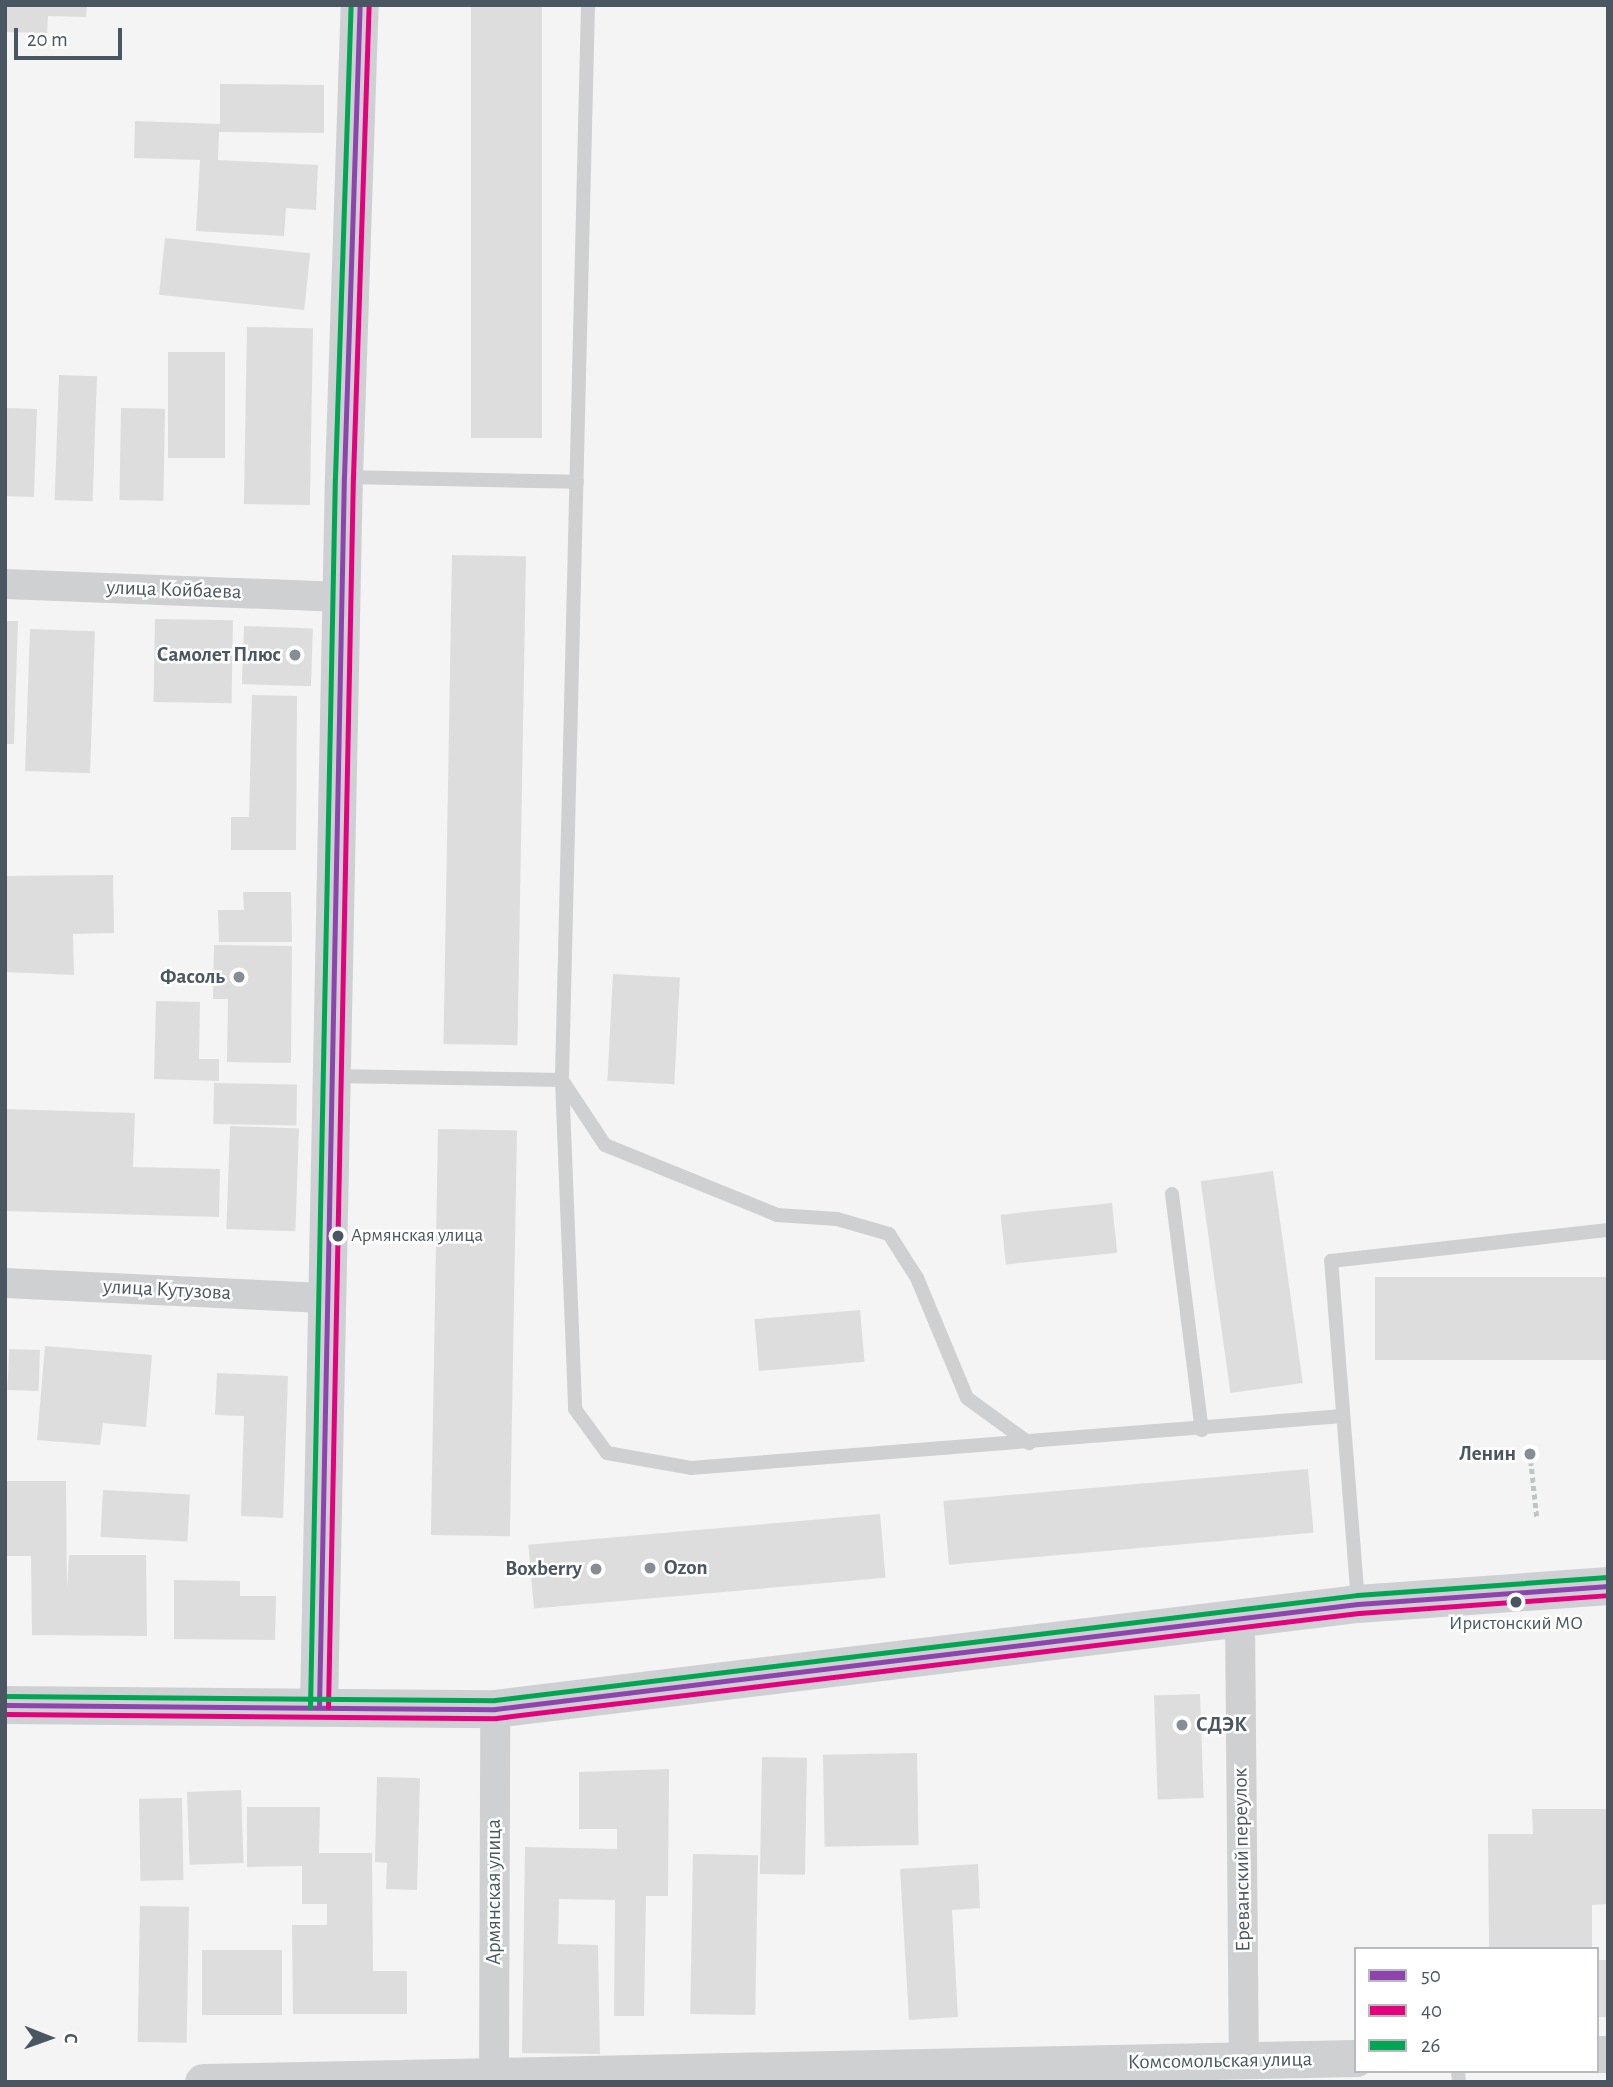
<!DOCTYPE html>
<meta charset="utf-8">
<style>
body{margin:0}
#map{position:relative;width:1613px;height:2087px;overflow:hidden;background:#f4f4f4;font-family:"Alegreya Sans",sans-serif}
div>[style]{position:absolute}
[style*='--x']{left:calc(var(--x)*1px);top:calc(var(--y)*1px);width:calc(var(--w)*1px);rotate:calc(var(--a)*1deg)}
.building>*{inset:0;background:#ddddde;transform-origin:0 0}
.path>*{height:4.5px;margin-top:-2.25px;transform-origin:0;background:repeating-linear-gradient(90deg,#bcc7c4 0 5px,transparent 0 8.5px)}
.service>*{height:14px;margin:-7px;padding:0 7px;transform-origin:7px;border-radius:7px;background:#ced0d2}
.minor>*{height:30px;margin:-15px;padding:0 15px;transform-origin:15px;border-radius:15px;background:#ced0d2}
.tertiary>*{height:37px;margin:-18.5px;padding:0 18.5px;transform-origin:18.5px;border-radius:18.5px;background:#ced0d2}
.secondary>*{height:38px;margin:-19px;padding:0 19px;transform-origin:19px;border-radius:19px;background:#ced0d4}
.bus-1>*{height:5px;margin:-2.5px;padding:0 2.5px;transform-origin:2.5px;border-radius:2.5px;background:#8e44ad}
.bus-2>*{height:5px;margin:-2.5px;padding:0 2.5px;transform-origin:2.5px;border-radius:2.5px;background:#e5007d}
.bus-3>*{height:5px;margin:-2.5px;padding:0 2.5px;transform-origin:2.5px;border-radius:2.5px;background:#00a651}
.dots>*{width:19px;height:19px;translate:-50% -50%;box-sizing:border-box;border:4px solid #fff;border-radius:50%}
span{translate:-50% -50%;white-space:nowrap;text-align:center;line-height:1.15;-webkit-text-stroke:5px #fff;paint-order:stroke}
.bus-label{font-size:19px;color:#4a5661}
.left{translate:0 -50%;text-align:left}
.street-label{font-size:21px;color:#4a5661}
.poi-label{font-size:21px;color:#4a5661;font-weight:700}
.right{translate:-100% -50%;text-align:right}
.frame{position:absolute;inset:0;border:7px solid #4a5661;pointer-events:none}
.legend{position:absolute;left:1354px;top:1947px;width:245px;height:126px;box-sizing:border-box;background:#fff;border:2px solid #b7bbc0;margin:0;padding:9px 12px;list-style:none;font-size:21px;color:#4a5661}
.legend li{display:flex;align-items:center;gap:14px;height:35px}
.legend b{width:35px;border:2px solid #b7bbc0}
.north{position:absolute;left:14px;top:2003px;width:70px;height:70px;-webkit-text-stroke:5px #fff;paint-order:stroke;rotate:91deg;font-size:19px;font-weight:700;line-height:28px;text-align:center;color:#4a5661}
.north::after{content:'';display:block;margin:auto;width:24px;height:32px;background:#4a5661;clip-path:polygon(50% 0,100% 100%,50% 72%,0 100%)}
.scale{position:absolute;left:14px;top:28px;width:108px;height:32px;box-sizing:border-box;border:4px solid #4a5661;border-top:0;padding-left:9px;font-size:21px;line-height:24px;white-space:nowrap;color:#4a5661;-webkit-text-stroke:5px #fff;paint-order:stroke}
</style>
<div id="map">
<div class="building">
<div style="clip-path:polygon(5px 5px,87px 5px,86px 17px,48px 16px,47px 33px,5px 32px)"></div>
<div style="left:471px;top:5px;width:71px;height:433px"></div>
<div style="clip-path:polygon(220px 84px,324px 85px,324px 133px,219px 132px,218px 160px,318px 165px,316px 210px,286px 208px,284px 236px,196px 231px,200px 160px,134px 158px,135px 121px,220px 124px)"></div>
<div style="left:165px;top:238px;width:146px;height:57px;rotate:6deg"></div>
<div style="left:247px;top:327px;width:66px;height:177px;rotate:1deg"></div>
<div style="left:168px;top:352px;width:57px;height:106px"></div>
<div style="left:59px;top:375px;width:38px;height:125px;rotate:2deg"></div>
<div style="left:5px;top:408px;width:32px;height:88px;rotate:2deg"></div>
<div style="left:121px;top:408px;width:44px;height:92px;rotate:1deg"></div>
<div style="left:452px;top:555px;width:74px;height:489px;rotate:1deg"></div>
<div style="left:155px;top:619px;width:78px;height:83px;rotate:1deg"></div>
<div style="clip-path:polygon(5px 621px,18px 621px,14px 744px,5px 744px)"></div>
<div style="left:244px;top:626px;width:69px;height:58px;rotate:2deg"></div>
<div style="left:30px;top:629px;width:65px;height:142px;rotate:2deg"></div>
<div style="clip-path:polygon(252px 695px,297px 696px,296px 850px,231px 850px,231px 817px,249px 817px)"></div>
<div style="clip-path:polygon(113px 875px,114px 933px,73px 934px,74px 975px,5px 972px,5px 876px)"></div>
<div style="clip-path:polygon(243px 892px,291px 892px,292px 942px,219px 942px,218px 910px,244px 910px)"></div>
<div style="clip-path:polygon(214px 945px,292px 946px,291px 1063px,227px 1062px,228px 999px,213px 999px)"></div>
<div style="left:613px;top:974px;width:67px;height:107px;rotate:3deg"></div>
<div style="clip-path:polygon(156px 1001px,200px 1002px,199px 1059px,219px 1059px,219px 1081px,154px 1079px)"></div>
<div style="left:214px;top:1083px;width:83px;height:41px;rotate:1deg"></div>
<div style="clip-path:polygon(5px 1109px,135px 1113px,133px 1167px,220px 1169px,219px 1217px,5px 1211px)"></div>
<div style="left:230px;top:1126px;width:69px;height:103px;rotate:2deg"></div>
<div style="left:438px;top:1129px;width:79px;height:406px;rotate:1deg"></div>
<div style="left:1273px;top:1171px;width:214px;height:73px;rotate:82deg"></div>
<div style="left:1112px;top:1203px;width:50px;height:112px;rotate:84deg"></div>
<div style="left:1608px;top:1277px;width:83px;height:233px;rotate:90deg"></div>
<div style="left:860px;top:1310px;width:52px;height:106px;rotate:85deg"></div>
<div style="clip-path:polygon(45px 1346px,152px 1355px,146px 1427px,103px 1423px,100px 1445px,37px 1440px)"></div>
<div style="left:9px;top:1349px;width:31px;height:41px;rotate:2deg"></div>
<div style="clip-path:polygon(217px 1373px,288px 1376px,283px 1518px,241px 1516px,244px 1416px,215px 1415px)"></div>
<div style="left:1308px;top:1469px;width:64px;height:366px;rotate:85deg"></div>
<div style="clip-path:polygon(5px 1481px,66px 1481px,67px 1589px,69px 1555px,146px 1555px,147px 1636px,32px 1635px,31px 1556px,5px 1556px)"></div>
<div style="left:103px;top:1490px;width:87px;height:47px;rotate:3deg"></div>
<div style="left:880px;top:1514px;width:64px;height:353px;rotate:85deg"></div>
<div style="clip-path:polygon(174px 1580px,240px 1581px,240px 1596px,276px 1596px,275px 1640px,174px 1639px)"></div>
<div style="left:1200px;top:1694px;width:104px;height:46px;rotate:88deg"></div>
<div style="left:917px;top:1753px;width:92px;height:94px;rotate:89deg"></div>
<div style="left:762px;top:1757px;width:45px;height:117px;rotate:1deg"></div>
<div style="clip-path:polygon(669px 1769px,668px 1896px,646px 1896px,644px 2016px,614px 2016px,615px 1900px,559px 1899px,558px 1944px,598px 1945px,600px 2054px,522px 2053px,525px 1847px,617px 1849px,617px 1829px,579px 1829px,579px 1772px)"></div>
<div style="clip-path:polygon(377px 1777px,420px 1778px,417px 1890px,386px 1889px,387px 1863px,375px 1862px)"></div>
<div style="left:241px;top:1790px;width:73px;height:54px;rotate:88deg"></div>
<div style="left:182px;top:1798px;width:82px;height:43px;rotate:89deg"></div>
<div style="clip-path:polygon(247px 1807px,320px 1807px,319px 1853px,372px 1853px,373px 1971px,407px 1971px,407px 2014px,293px 2014px,292px 1925px,327px 1925px,327px 1904px,302px 1904px,302px 1866px,247px 1867px)"></div>
<div style="clip-path:polygon(1532px 1809px,1608px 1809px,1608px 1904px,1592px 1905px,1592px 1949px,1489px 1949px,1488px 1834px,1533px 1834px)"></div>
<div style="left:693px;top:1854px;width:65px;height:160px;rotate:1deg"></div>
<div style="clip-path:polygon(978px 1864px,980px 1908px,952px 1910px,958px 2017px,909px 2020px,900px 1869px)"></div>
<div style="left:140px;top:1906px;width:49px;height:136px;rotate:1deg"></div>
<div style="left:202px;top:1950px;width:80px;height:65px"></div>
<div style="left:1597px;top:1960px;width:11px;height:57px"></div>
</div>
<div class="path">
<div style="--x:1530;--y:1452;--w:65;--a:83.9"></div>
</div>
<div class="service">
<div style="--x:588;--y:5;--w:1075;--a:91.39"></div>
<div style="--x:562;--y:1080;--w:78;--a:56.5"></div>
<div style="--x:605;--y:1145;--w:186;--a:22.1"></div>
<div style="--x:777;--y:1215;--w:60;--a:3.8"></div>
<div style="--x:837;--y:1219;--w:54;--a:16.1"></div>
<div style="--x:889;--y:1234;--w:52;--a:57.5"></div>
<div style="--x:917;--y:1278;--w:130;--a:67.4"></div>
<div style="--x:967;--y:1398;--w:77;--a:36"></div>
<div style="--x:345;--y:477;--w:232;--a:1.2"></div>
<div style="--x:333;--y:1076;--w:229;--a:1"></div>
<div style="--x:562;--y:1080;--w:329;--a:87.7"></div>
<div style="--x:575;--y:1409;--w:54;--a:54"></div>
<div style="--x:607;--y:1453;--w:85;--a:10.1"></div>
<div style="--x:691;--y:1468;--w:654;--a:-4.56"></div>
<div style="--x:1172;--y:1194;--w:238;--a:82.8"></div>
<div style="--x:1358;--y:1602;--w:342;--a:-94.5"></div>
<div style="--x:1331;--y:1261;--w:279;--a:-6.4"></div>
<div style="--x:1458;--y:2071;--w:11;--a:85"></div>
</div>
<div class="minor">
<div style="--x:5;--y:584;--w:337;--a:2.2"></div>
<div style="--x:5;--y:1283;--w:324;--a:2.7"></div>
<div style="--x:1240;--y:1618;--w:442;--a:89.5"></div>
<div style="--x:494;--y:2076;--w:367;--a:-89.8"></div>
</div>
<div class="tertiary">
<div style="--x:1597;--y:2054;--w:11;--a:0"></div>
<div style="--x:203;--y:2082;--w:1153;--a:-1.19"></div>
</div>
<div class="secondary">
<div style="--x:5;--y:1705;--w:490;--a:0.5"></div>
<div style="--x:495;--y:1709;--w:869;--a:-6.94"></div>
<div style="--x:1358;--y:1604;--w:251;--a:-4.1"></div>
<div style="--x:319;--y:1707;--w:1230;--a:-88.84"></div>
<div style="--x:344;--y:477;--w:472;--a:-88.1"></div>
</div>
<div class="bus-1">
<div style="--x:5;--y:1705;--w:490;--a:0.5"></div>
<div style="--x:495;--y:1709;--w:869;--a:-6.94"></div>
<div style="--x:1358;--y:1604;--w:251;--a:-4.1"></div>
<div style="--x:319;--y:1707;--w:1230;--a:-88.84"></div>
<div style="--x:344;--y:477;--w:472;--a:-88.1"></div>
</div>
<div class="bus-2">
<div style="--x:328;--y:1707;--w:1230;--a:-88.84"></div>
<div style="--x:353;--y:477;--w:472;--a:-88.1"></div>
<div style="--x:5;--y:1714;--w:491;--a:0.5"></div>
<div style="--x:496;--y:1718;--w:869;--a:-6.94"></div>
<div style="--x:1359;--y:1613;--w:250;--a:-4.1"></div>
</div>
<div class="bus-3">
<div style="--x:5;--y:1696;--w:490;--a:0.5"></div>
<div style="--x:495;--y:1700;--w:868;--a:-6.94"></div>
<div style="--x:1357;--y:1595;--w:251;--a:-4.1"></div>
<div style="--x:310;--y:1707;--w:1230;--a:-88.84"></div>
<div style="--x:335;--y:477;--w:472;--a:-88.1"></div>
</div>
<div class="dots">
<div style="left:295px;top:655px;background:#868d94"></div>
<div style="left:239px;top:977px;background:#868d94"></div>
<div style="left:338px;top:1236px;background:#4a5661"></div>
<div style="left:1530px;top:1454px;background:#868d94"></div>
<div style="left:650px;top:1568px;background:#868d94"></div>
<div style="left:596px;top:1569px;background:#868d94"></div>
<div style="left:1516px;top:1602px;background:#4a5661"></div>
<div style="left:1182px;top:1725px;background:#868d94"></div>
</div>
<div class="bus-label">
<span class="left" style="left:351px;top:1236px">Армянская улица</span>
<span style="left:1516px;top:1624px">Иристонский МО</span>
</div>
<div class="street-label">
<span style="left:174px;top:590px;rotate:2deg">улица Койбаева</span>
<span style="left:167px;top:1290px;rotate:3deg">улица Кутузова</span>
<span style="left:1242px;top:1860px;rotate:-91deg">Ереванский переулок</span>
<span style="left:494px;top:1892px;rotate:-90deg">Армянская улица</span>
<span style="left:1220px;top:2061px;rotate:-1deg">Комсомольская улица</span>
</div>
<div class="poi-label">
<span class="right" style="left:281px;top:655px">Самолет Плюс</span>
<span class="right" style="left:225px;top:977px">Фасоль</span>
<span class="right" style="left:1516px;top:1454px">Ленин</span>
<span class="left" style="left:664px;top:1568px">Ozon</span>
<span class="right" style="left:582px;top:1569px">Boxberry</span>
<span class="left" style="left:1196px;top:1725px">СДЭК</span>
</div>
<div class="frame"></div>
<ul class="legend">
<li><b style="height:9px;background:#8e44ad"></b>50</li>
<li><b style="height:9px;background:#e5007d"></b>40</li>
<li><b style="height:9px;background:#00a651"></b>26</li>
</ul>
<div class="north">С</div>
<div class="scale">20 m</div>
</div>
